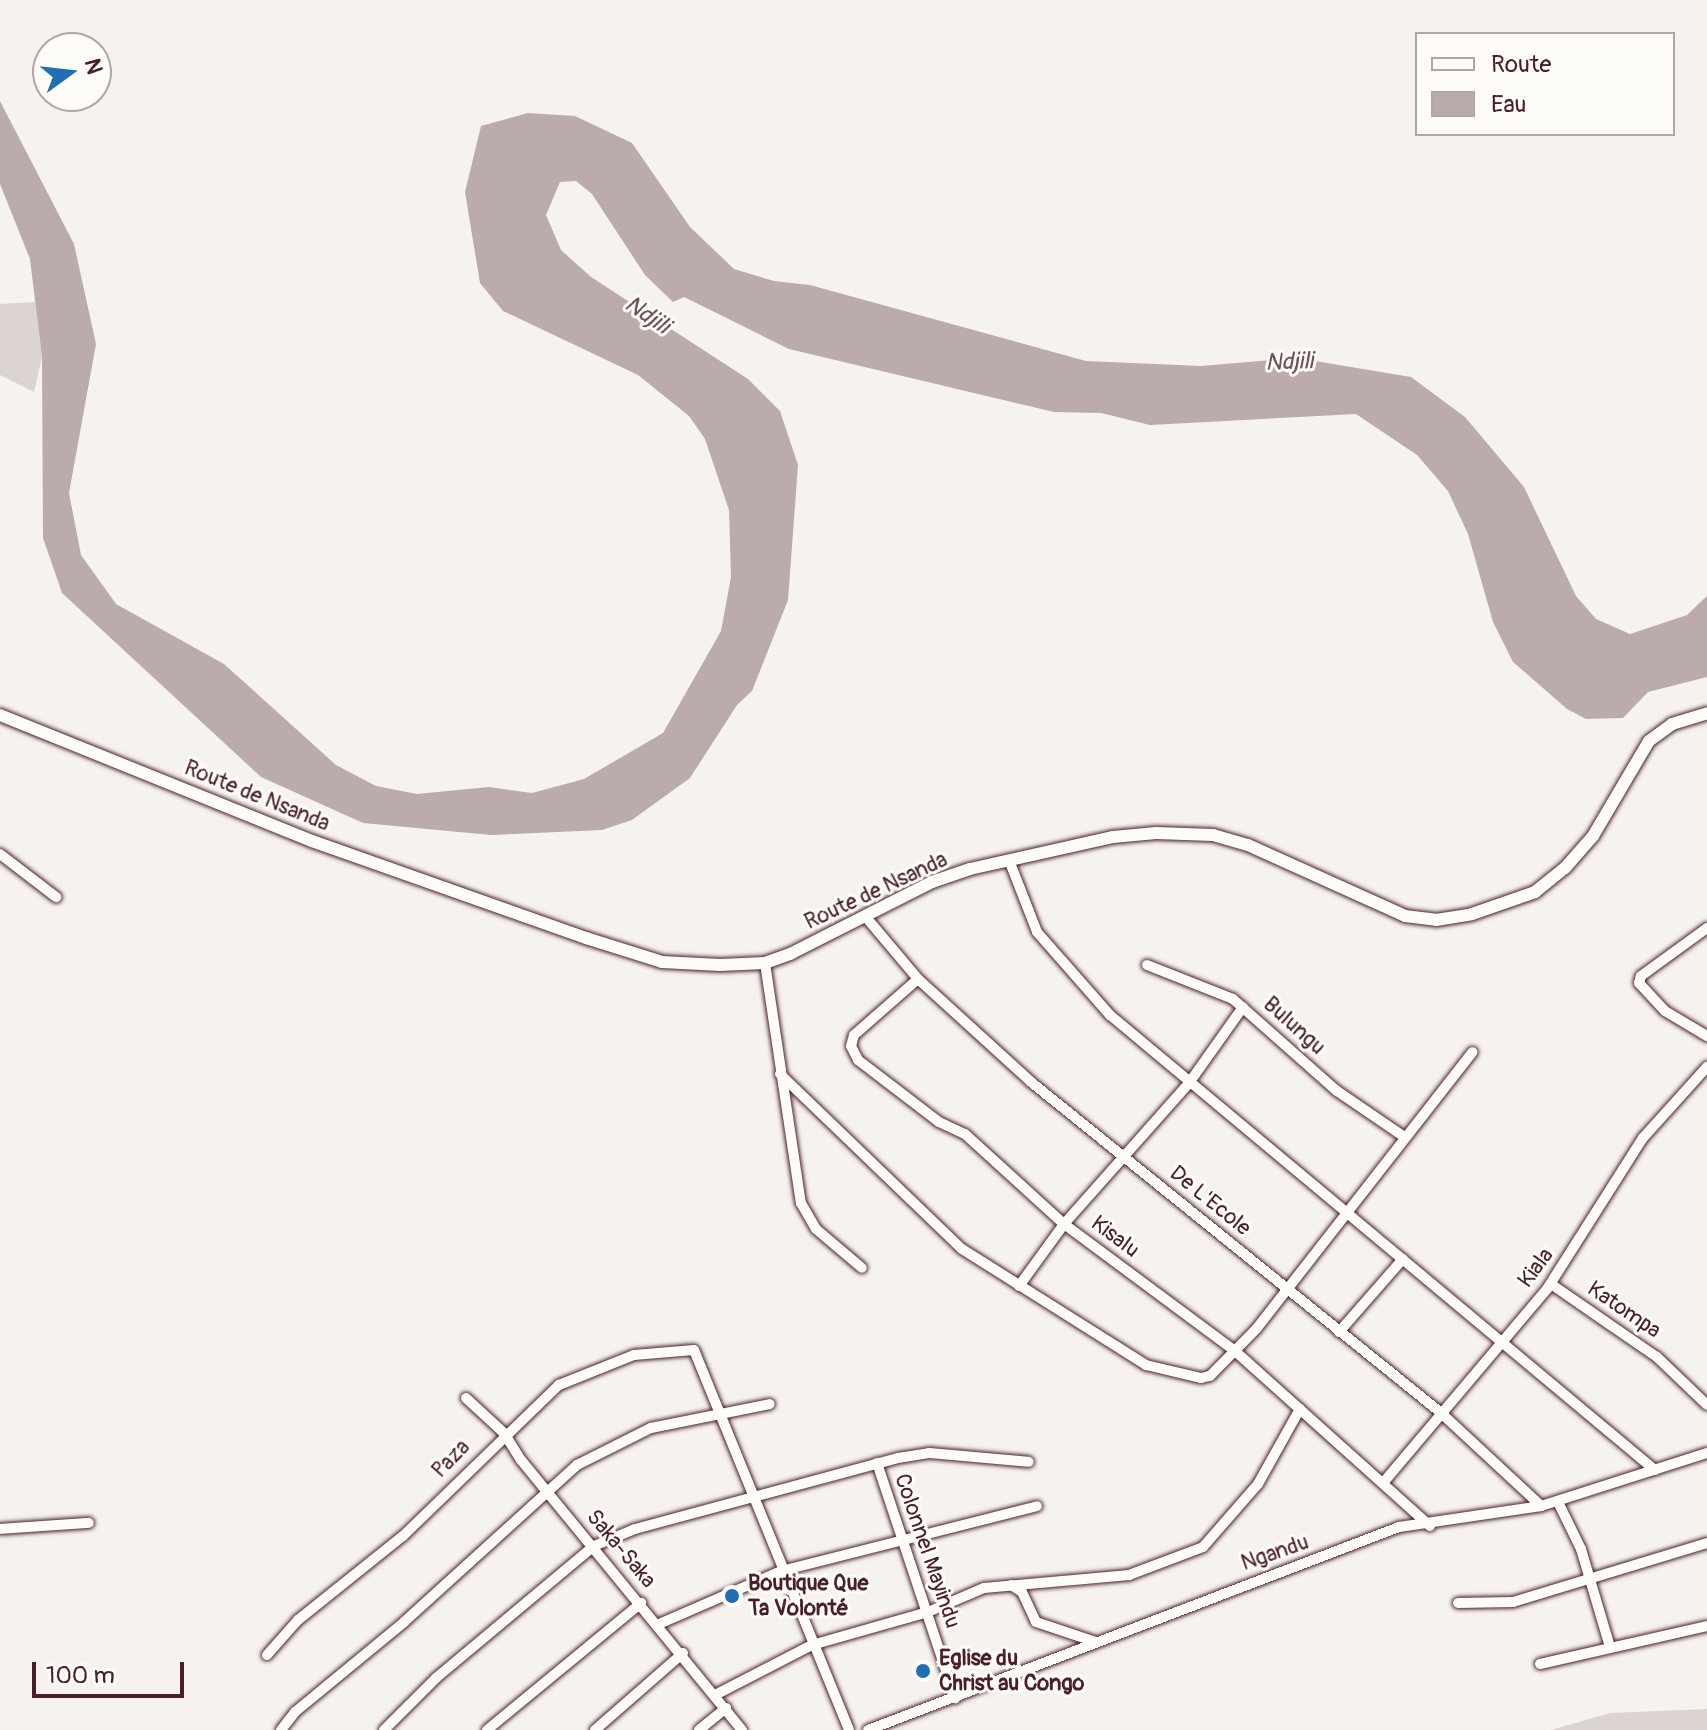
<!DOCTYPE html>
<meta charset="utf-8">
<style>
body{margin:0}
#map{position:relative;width:1707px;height:1730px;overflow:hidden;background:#f6f3ef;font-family:Pangolin,sans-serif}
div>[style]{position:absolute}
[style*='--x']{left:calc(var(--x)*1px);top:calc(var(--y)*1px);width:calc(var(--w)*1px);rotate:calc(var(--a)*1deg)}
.green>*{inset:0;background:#dcd4d2}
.water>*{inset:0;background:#bbabac}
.roads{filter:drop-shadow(0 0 2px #4a1f2b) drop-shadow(0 0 2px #4a1f2b)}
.minor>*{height:10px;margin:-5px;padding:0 5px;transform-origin:5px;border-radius:5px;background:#fdfcf7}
.tertiary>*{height:12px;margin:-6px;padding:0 6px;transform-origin:6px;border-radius:6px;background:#fdfcf7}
.dots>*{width:22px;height:22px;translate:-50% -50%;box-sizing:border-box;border:4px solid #fdfcf7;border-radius:50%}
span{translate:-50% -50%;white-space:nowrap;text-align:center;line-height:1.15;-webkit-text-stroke:6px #fdfcf7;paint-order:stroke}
.street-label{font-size:22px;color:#4a1f2b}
.poi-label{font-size:22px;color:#4a1f2b;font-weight:700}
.left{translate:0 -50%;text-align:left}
.water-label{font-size:24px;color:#725058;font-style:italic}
.legend{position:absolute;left:1415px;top:32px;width:260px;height:104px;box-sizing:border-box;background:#fdfcf7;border:2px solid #b5a4a5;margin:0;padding:10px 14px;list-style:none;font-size:24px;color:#4a1f2b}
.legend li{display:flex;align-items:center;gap:16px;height:40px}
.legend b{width:40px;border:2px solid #b5a4a5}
.north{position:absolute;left:32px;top:32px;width:80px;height:80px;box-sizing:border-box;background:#fdfcf7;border:2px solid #b5a4a5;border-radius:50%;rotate:75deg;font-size:22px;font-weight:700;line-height:32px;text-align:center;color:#4a1f2b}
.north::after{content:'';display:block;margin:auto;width:28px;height:36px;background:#1f6fb2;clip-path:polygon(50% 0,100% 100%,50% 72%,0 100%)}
.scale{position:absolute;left:32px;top:1662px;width:152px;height:36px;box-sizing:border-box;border:4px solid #4a1f2b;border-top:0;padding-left:10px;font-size:24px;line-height:28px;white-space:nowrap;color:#4a1f2b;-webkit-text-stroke:6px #fdfcf7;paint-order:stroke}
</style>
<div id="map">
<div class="green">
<div style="clip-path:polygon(35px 302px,42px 357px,34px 392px,0 375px,0 304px)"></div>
<div style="clip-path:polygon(1707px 1709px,1707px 1730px,1551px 1730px,1610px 1713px)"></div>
</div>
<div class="water">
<div style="clip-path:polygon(0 101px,74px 244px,96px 344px,69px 493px,81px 555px,116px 604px,224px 664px,336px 765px,376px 786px,417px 794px,489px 787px,532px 793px,584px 779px,663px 733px,721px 631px,731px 577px,729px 510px,705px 439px,689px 416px,638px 375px,503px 311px,480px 283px,465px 192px,481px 126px,528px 113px,575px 116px,632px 143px,690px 227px,734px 269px,774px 281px,810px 285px,1086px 361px,1201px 366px,1297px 358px,1411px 377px,1465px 417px,1524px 487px,1576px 596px,1596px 619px,1630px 634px,1687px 615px,1707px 596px,1707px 677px,1648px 692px,1623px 718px,1586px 719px,1567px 709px,1513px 662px,1493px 622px,1468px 534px,1448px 491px,1417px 455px,1356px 414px,1150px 425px,1101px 413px,1054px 412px,789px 349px,684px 297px,673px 302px,645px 275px,592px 194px,576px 181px,560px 182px,546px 215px,561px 250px,591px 277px,748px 379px,780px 411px,798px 465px,788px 600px,752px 691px,737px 705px,690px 778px,632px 820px,602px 830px,491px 835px,363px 823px,261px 777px,62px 593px,43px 538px,42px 357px,30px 259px,0 184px)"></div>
</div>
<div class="roads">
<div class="minor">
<div style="--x:0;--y:854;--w:71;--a:37.5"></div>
<div style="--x:1009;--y:860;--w:77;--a:68.7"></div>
<div style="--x:1037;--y:932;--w:111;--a:48.7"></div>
<div style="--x:1110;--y:1015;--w:710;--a:39.86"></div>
<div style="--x:865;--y:916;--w:82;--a:49.9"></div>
<div style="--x:918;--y:979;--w:153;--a:42.3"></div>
<div style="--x:1031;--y:1082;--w:526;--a:38.9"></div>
<div style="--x:1440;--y:1412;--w:138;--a:42.9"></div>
<div style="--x:1707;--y:928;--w:82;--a:144"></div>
<div style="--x:1641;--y:976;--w:7;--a:106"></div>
<div style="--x:1639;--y:983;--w:38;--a:47"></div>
<div style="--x:1665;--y:1011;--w:49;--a:30.8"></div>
<div style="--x:765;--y:963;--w:243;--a:81.5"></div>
<div style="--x:801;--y:1203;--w:30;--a:60"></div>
<div style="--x:816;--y:1229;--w:60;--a:40.3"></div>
<div style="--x:1147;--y:965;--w:92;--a:21.6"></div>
<div style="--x:1233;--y:999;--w:139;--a:41.5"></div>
<div style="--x:1337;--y:1091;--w:80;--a:34.3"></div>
<div style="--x:918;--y:979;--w:85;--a:138.8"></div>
<div style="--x:854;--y:1035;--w:11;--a:105"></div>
<div style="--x:851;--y:1046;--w:16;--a:63"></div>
<div style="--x:858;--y:1060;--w:102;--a:37.4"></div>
<div style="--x:939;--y:1122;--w:29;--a:25"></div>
<div style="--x:965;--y:1134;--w:134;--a:42.3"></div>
<div style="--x:1064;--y:1224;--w:213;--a:36.6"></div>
<div style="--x:1235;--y:1351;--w:262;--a:41.9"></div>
<div style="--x:780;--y:1074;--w:252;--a:43.9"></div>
<div style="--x:962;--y:1249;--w:218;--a:32.2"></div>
<div style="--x:1146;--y:1365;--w:57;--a:13.3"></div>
<div style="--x:1201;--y:1378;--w:9;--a:-13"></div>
<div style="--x:1210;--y:1376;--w:67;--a:-45.6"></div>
<div style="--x:1257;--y:1328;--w:350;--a:-52"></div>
<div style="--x:1551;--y:1284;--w:129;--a:34.6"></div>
<div style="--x:1657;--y:1357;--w:69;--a:43.8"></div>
<div style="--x:1019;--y:1286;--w:77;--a:-54"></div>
<div style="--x:1064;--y:1224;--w:188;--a:-48.4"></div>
<div style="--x:1189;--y:1083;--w:93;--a:-54.6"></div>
<div style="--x:1339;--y:1332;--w:97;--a:-48.8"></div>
<div style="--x:466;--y:1398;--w:52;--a:42.6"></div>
<div style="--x:504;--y:1433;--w:32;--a:58"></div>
<div style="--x:521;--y:1460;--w:349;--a:50.7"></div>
<div style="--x:877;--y:1463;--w:248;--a:71.6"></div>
<div style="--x:1383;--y:1483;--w:254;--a:-49.8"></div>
<div style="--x:1547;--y:1289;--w:179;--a:-57.6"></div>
<div style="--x:1643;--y:1138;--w:96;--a:-48"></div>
<div style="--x:1558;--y:1502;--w:52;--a:63.9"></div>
<div style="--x:1581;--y:1549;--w:102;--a:73.5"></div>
<div style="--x:0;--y:1529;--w:89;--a:-3.9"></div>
<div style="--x:1011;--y:1585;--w:13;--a:32"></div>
<div style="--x:1022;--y:1592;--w:33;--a:65"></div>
<div style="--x:1036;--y:1622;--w:63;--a:18.4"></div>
<div style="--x:1458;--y:1603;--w:55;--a:-1"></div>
<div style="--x:1513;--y:1602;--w:203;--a:-16.9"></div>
<div style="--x:659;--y:1624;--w:133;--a:-23.5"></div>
<div style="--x:781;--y:1571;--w:264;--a:-14.2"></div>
<div style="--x:267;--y:1655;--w:47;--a:-48.5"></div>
<div style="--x:298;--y:1620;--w:134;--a:-38.7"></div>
<div style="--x:403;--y:1536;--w:217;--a:-44.1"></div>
<div style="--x:559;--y:1385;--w:81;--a:-21.8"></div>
<div style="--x:634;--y:1355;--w:60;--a:-4.8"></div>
<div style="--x:694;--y:1350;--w:410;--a:67.8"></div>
<div style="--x:1540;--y:1664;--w:171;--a:-12.8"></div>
<div style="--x:715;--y:1695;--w:109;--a:-27.3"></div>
<div style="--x:812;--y:1645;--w:121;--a:-15.9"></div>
<div style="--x:928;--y:1612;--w:61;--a:-23.2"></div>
<div style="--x:984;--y:1588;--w:146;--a:-5.1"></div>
<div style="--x:1129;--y:1575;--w:79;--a:-20.7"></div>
<div style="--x:1203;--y:1547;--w:84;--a:-48.9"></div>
<div style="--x:1258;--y:1484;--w:86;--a:-60.8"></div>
<div style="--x:281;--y:1730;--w:23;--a:-52"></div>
<div style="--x:295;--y:1712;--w:141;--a:-39.5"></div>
<div style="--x:404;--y:1622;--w:234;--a:-42.2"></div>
<div style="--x:577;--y:1465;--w:83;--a:-26.6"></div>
<div style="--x:651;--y:1428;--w:121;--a:-11.4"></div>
<div style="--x:384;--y:1730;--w:74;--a:-45"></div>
<div style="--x:436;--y:1678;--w:206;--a:-39.9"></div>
<div style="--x:594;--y:1546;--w:44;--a:-22.5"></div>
<div style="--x:635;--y:1529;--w:272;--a:-15.1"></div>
<div style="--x:898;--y:1458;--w:31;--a:-9"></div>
<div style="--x:929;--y:1453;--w:100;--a:5.1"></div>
<div style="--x:487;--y:1730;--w:200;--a:-39.5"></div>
<div style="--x:595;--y:1730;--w:117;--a:-41.2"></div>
<div style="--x:699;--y:1730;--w:35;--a:-39"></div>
<div style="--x:868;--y:1730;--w:568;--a:-20.92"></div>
<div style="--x:1399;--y:1527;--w:144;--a:-8.4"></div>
<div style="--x:1541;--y:1506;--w:174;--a:-17.7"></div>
</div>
<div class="tertiary">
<div style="--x:0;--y:715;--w:336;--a:22"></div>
<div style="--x:312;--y:841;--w:291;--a:19.5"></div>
<div style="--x:586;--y:938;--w:80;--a:17.5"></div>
<div style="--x:662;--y:962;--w:58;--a:3"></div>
<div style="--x:720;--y:965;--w:45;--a:-2.5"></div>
<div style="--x:765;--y:963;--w:27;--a:-20"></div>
<div style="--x:790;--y:954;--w:159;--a:-26.9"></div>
<div style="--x:932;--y:882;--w:40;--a:-18.9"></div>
<div style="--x:970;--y:869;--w:147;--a:-12.6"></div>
<div style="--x:1113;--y:837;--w:43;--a:-5.3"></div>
<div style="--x:1156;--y:833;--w:57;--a:2"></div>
<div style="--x:1213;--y:835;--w:36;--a:16"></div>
<div style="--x:1248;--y:845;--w:172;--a:24.3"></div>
<div style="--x:1405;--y:916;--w:31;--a:7"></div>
<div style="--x:1436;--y:920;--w:36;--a:-9"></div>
<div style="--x:1472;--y:914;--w:67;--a:-19.2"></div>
<div style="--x:1535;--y:892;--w:38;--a:-39"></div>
<div style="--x:1565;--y:868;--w:43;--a:-48.8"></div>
<div style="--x:1593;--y:836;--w:110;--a:-59.5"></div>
<div style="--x:1649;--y:741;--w:29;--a:-36"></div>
<div style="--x:1672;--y:724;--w:37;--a:-17"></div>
</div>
</div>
<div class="dots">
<div style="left:732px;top:1596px;background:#1f6fb2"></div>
<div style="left:923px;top:1671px;background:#1f6fb2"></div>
</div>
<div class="street-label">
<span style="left:257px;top:796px;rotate:22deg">Route de Nsanda</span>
<span style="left:876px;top:891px;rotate:-25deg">Route de Nsanda</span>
<span style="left:1294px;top:1026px;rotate:42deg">Bulungu</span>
<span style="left:1210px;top:1201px;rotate:39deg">De L'Ecole</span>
<span style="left:1115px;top:1237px;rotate:37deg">Kisalu</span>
<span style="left:1536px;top:1268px;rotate:-53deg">Kiala</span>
<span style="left:1624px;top:1310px;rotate:34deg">Katompa</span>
<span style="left:451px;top:1459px;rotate:-46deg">Paza</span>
<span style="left:621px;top:1549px;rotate:50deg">Saka-Saka</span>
<span style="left:927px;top:1551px;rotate:71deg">Colonnel Mayindu</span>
<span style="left:1275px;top:1553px;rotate:-19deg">Ngandu</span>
</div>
<div class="poi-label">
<span class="left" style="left:748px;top:1596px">Boutique Que<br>Ta Volonté</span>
<span class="left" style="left:939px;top:1671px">Eglise du<br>Christ au Congo</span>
</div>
<div class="water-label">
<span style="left:647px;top:315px;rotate:34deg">Ndjili</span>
<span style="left:1289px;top:362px;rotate:-2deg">Ndjili</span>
</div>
<ul class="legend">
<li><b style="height:10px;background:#fdfcf7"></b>Route</li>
<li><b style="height:22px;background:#bbabac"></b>Eau</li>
</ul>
<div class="north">N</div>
<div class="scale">100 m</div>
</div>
